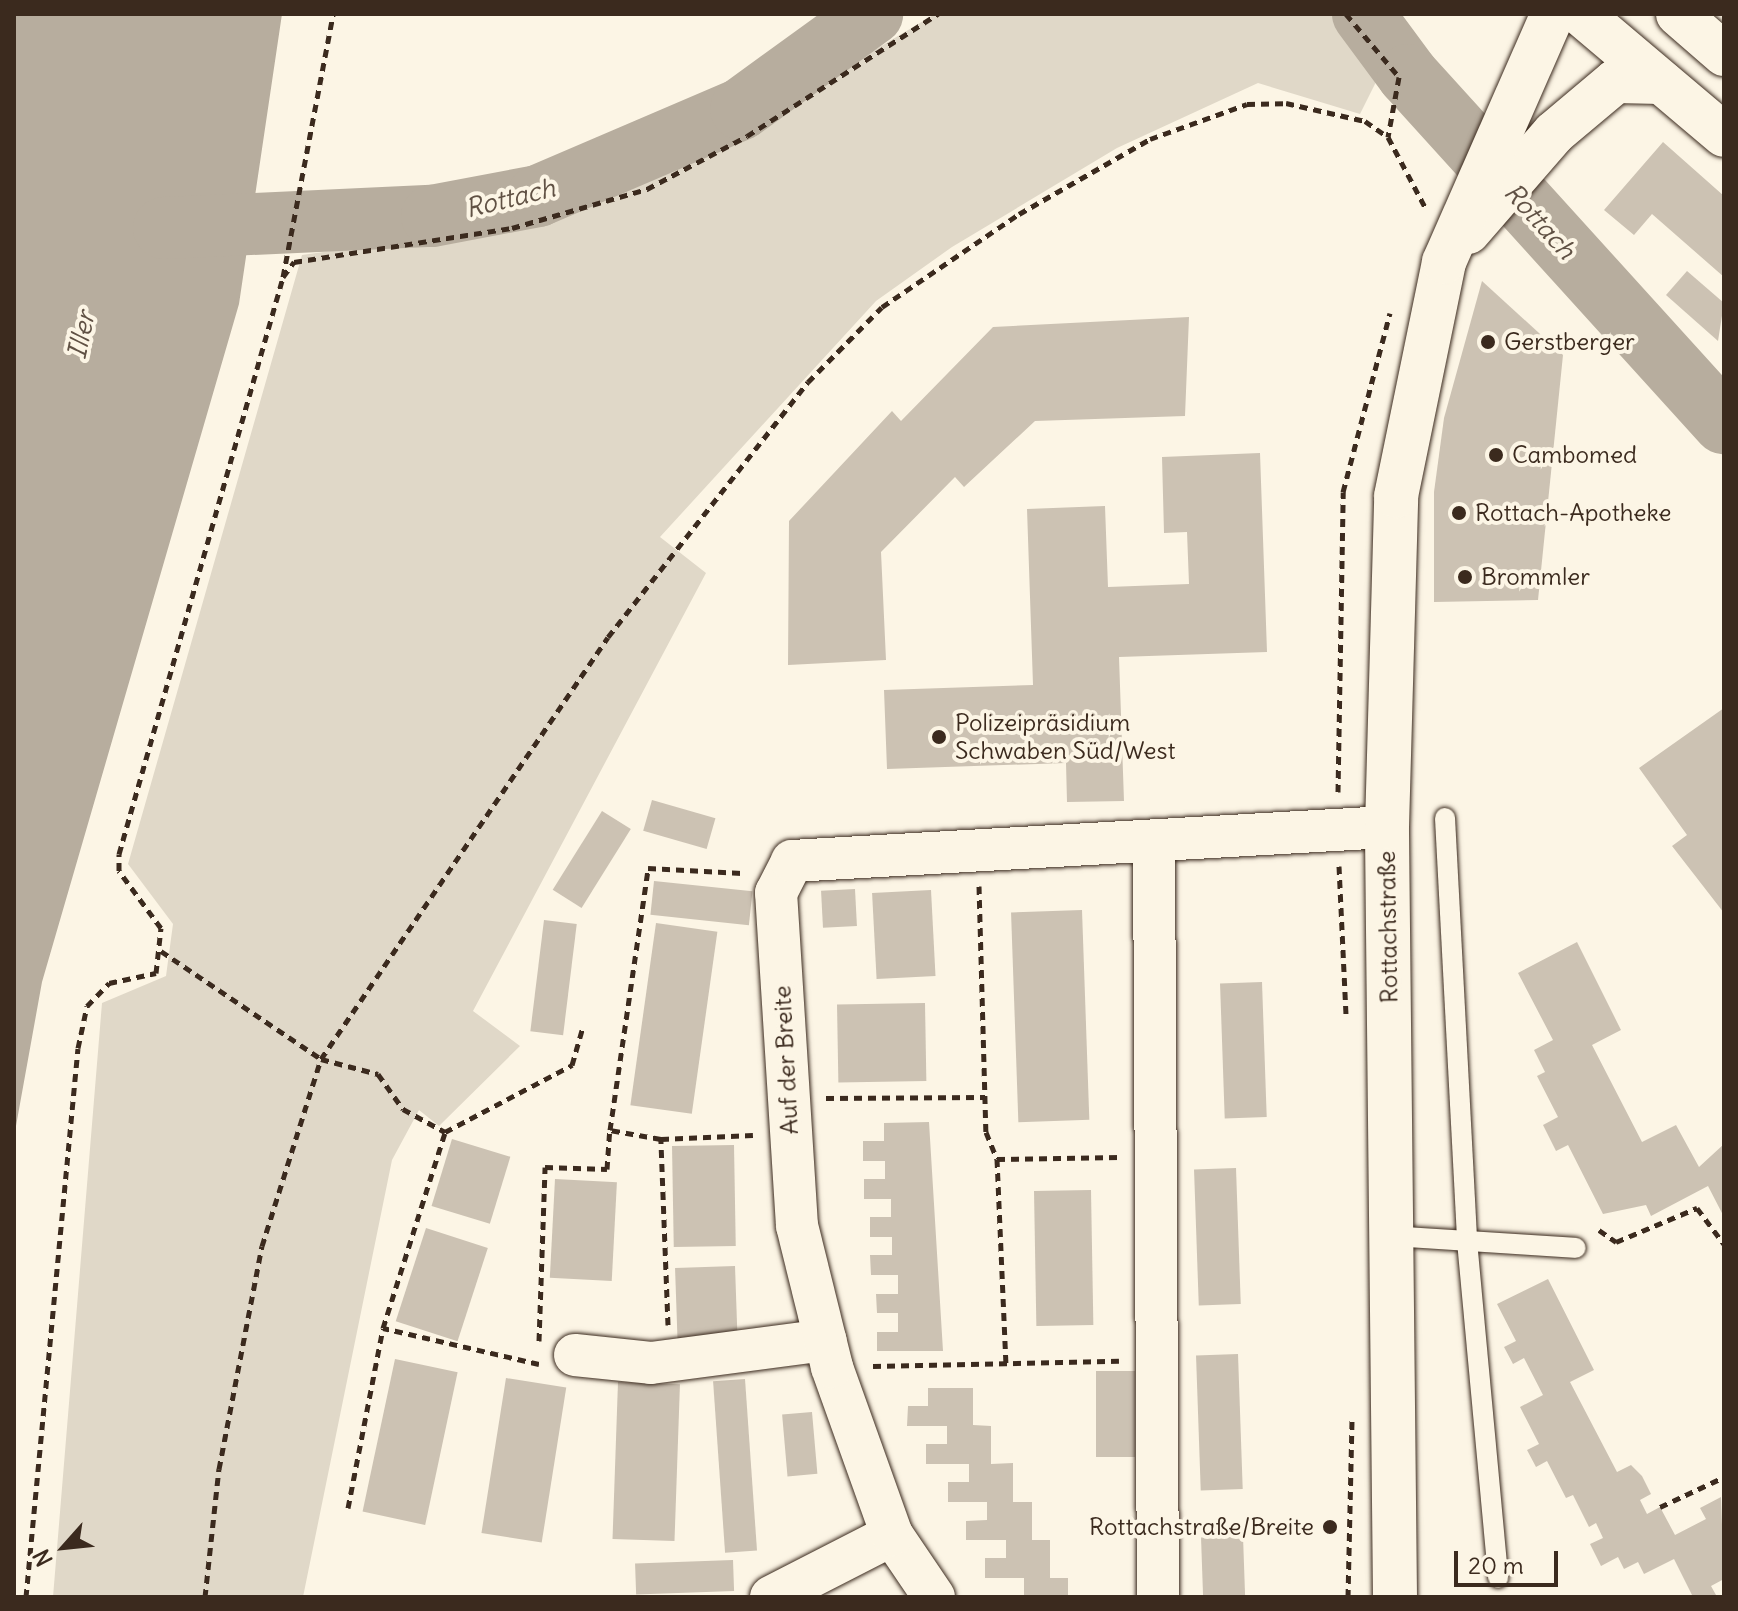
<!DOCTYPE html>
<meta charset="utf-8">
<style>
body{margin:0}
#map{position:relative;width:1738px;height:1611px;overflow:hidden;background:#fcf5e5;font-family:Delius,sans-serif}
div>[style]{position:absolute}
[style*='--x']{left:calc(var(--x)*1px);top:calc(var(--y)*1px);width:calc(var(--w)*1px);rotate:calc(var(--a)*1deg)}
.green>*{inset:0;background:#e0d8c8}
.water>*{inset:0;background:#b7ad9e}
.river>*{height:62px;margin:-31px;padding:0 31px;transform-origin:31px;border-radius:31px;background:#b7ad9e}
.building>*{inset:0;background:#ccc2b3;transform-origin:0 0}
.path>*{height:5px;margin-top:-2.5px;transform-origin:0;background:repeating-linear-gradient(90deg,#3b2a1e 0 8px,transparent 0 14px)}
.roads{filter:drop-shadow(0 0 2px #3b2a1e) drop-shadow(0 0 2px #3b2a1e)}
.lane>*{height:20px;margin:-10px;padding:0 10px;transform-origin:10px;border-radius:10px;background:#fcf5e5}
.street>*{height:42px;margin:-21px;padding:0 21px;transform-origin:21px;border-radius:21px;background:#fcf5e5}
.secondary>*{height:44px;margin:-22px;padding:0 22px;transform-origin:22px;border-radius:22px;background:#fcf5e5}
.primary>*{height:44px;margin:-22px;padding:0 22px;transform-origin:22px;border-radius:22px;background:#fcf5e5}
.dots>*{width:22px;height:22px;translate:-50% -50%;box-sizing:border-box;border:4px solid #fcf5e5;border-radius:50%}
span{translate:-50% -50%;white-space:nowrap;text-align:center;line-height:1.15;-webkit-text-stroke:8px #fcf5e5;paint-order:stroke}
.poi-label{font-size:24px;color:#3b2a1e}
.left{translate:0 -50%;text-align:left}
.right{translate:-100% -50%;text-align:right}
.street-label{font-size:24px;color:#3b2a1e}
.water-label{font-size:26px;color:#605144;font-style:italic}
.frame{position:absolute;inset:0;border:16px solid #3b2a1e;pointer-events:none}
.north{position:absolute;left:24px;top:1507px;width:80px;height:80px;-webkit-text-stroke:6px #fcf5e5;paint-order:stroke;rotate:243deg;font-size:22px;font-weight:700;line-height:32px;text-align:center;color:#3b2a1e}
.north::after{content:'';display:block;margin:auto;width:28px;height:36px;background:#3b2a1e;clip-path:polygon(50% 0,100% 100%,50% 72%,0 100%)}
.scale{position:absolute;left:1454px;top:1551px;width:104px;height:36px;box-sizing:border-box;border:4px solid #3b2a1e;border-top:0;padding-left:10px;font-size:24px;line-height:28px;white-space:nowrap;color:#3b2a1e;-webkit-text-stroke:6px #fcf5e5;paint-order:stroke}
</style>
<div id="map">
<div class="green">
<div style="clip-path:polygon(935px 14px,1346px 14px,1392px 50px,1360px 114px,1258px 83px,1117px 148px,952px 247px,876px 301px,660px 537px,706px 573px,473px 1011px,520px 1046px,439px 1126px,419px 1110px,392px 1160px,303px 1597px,53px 1597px,102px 1003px,166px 976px,173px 924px,128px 864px,302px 255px,534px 222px,745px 127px)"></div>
</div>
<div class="water">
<div style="clip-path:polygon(14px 14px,282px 14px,239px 304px,42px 982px,14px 1137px)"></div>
</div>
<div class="river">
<div style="--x:1363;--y:14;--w:76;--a:53.6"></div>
<div style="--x:1408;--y:75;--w:470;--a:47.8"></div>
<div style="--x:164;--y:228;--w:268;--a:-2.6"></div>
<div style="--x:432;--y:216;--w:108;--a:-10.7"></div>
<div style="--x:538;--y:196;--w:221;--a:-23.2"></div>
<div style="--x:741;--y:109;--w:162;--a:-35.9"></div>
</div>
<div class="building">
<div style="clip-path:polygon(1663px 142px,1724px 196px,1724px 277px,1652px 214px,1634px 235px,1604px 210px)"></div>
<div style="clip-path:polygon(1687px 271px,1724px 303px,1718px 341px,1666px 295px)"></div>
<div style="clip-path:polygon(1482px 281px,1563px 355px,1538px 600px,1434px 602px,1434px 492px,1444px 418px)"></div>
<div style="clip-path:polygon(1189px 317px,1185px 416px,1035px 421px,964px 487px,955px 477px,881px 552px,886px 660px,788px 665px,789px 521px,892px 411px,901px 421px,993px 327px)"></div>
<div style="clip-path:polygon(1260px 453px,1267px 652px,1119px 657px,1124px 801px,1067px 802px,1066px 763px,887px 769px,884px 690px,1033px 685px,1027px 509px,1105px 506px,1108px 587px,1189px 584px,1187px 532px,1164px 533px,1162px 457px)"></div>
<div style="clip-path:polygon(1724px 708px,1724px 913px,1672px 846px,1687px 835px,1639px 768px)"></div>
<div style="left:652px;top:800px;width:66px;height:32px;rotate:16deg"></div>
<div style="left:602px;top:811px;width:34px;height:93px;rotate:32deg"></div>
<div style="left:654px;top:881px;width:99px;height:34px;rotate:6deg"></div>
<div style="left:855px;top:889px;width:37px;height:34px;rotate:87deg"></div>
<div style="left:931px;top:890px;width:86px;height:59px;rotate:87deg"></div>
<div style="left:1082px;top:910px;width:210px;height:71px;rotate:88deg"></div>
<div style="left:544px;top:920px;width:33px;height:112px;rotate:7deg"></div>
<div style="left:656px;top:923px;width:62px;height:184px;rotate:8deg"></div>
<div style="clip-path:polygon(1577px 942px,1621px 1030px,1592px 1045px,1642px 1142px,1676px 1125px,1699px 1167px,1724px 1144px,1724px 1217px,1708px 1186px,1651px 1216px,1646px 1205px,1603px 1214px,1568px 1145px,1556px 1151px,1543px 1125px,1558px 1117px,1537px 1076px,1545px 1072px,1534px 1050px,1553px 1040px,1518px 973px)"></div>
<div style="left:1262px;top:982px;width:135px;height:42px;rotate:88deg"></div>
<div style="left:925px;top:1003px;width:78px;height:88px;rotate:89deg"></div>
<div style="clip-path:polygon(929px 1122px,943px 1351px,877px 1351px,877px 1332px,898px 1332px,898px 1313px,877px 1313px,876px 1294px,898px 1294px,898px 1275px,871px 1275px,870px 1255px,892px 1255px,892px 1237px,870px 1237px,870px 1217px,891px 1217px,891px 1199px,864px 1199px,864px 1179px,885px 1179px,885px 1161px,863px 1161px,863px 1141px,884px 1141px,884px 1123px)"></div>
<div style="left:452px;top:1139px;width:61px;height:70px;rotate:17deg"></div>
<div style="left:734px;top:1145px;width:101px;height:62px;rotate:89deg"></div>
<div style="left:1236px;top:1168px;width:136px;height:42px;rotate:88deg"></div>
<div style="left:555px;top:1179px;width:62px;height:99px;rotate:3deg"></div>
<div style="left:1091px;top:1190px;width:135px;height:57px;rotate:89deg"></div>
<div style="left:426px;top:1228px;width:65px;height:98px;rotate:18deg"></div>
<div style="left:735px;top:1266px;width:73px;height:60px;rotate:88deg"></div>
<div style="clip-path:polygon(1548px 1279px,1594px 1370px,1570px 1382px,1617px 1472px,1631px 1465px,1642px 1476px,1651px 1494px,1640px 1500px,1647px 1514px,1660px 1507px,1675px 1535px,1706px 1519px,1700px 1508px,1721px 1497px,1724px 1579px,1711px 1586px,1716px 1595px,1693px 1597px,1674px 1559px,1644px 1574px,1638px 1562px,1624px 1569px,1618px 1557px,1601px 1566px,1590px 1544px,1603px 1538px,1596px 1523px,1589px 1527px,1573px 1495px,1566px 1498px,1547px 1461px,1536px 1467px,1527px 1450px,1539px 1444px,1520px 1407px,1543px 1395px,1524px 1358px,1513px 1364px,1504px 1347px,1516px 1341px,1497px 1304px)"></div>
<div style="left:1238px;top:1354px;width:135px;height:42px;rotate:88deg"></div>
<div style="left:395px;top:1359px;width:64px;height:156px;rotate:12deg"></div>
<div style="left:1096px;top:1371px;width:39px;height:86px"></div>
<div style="left:506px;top:1378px;width:61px;height:157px;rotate:9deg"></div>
<div style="left:745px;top:1379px;width:172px;height:32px;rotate:86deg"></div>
<div style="left:618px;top:1382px;width:62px;height:157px;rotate:2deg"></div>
<div style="clip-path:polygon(928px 1388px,973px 1388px,973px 1425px,991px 1426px,991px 1464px,1013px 1463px,1013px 1502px,1032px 1502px,1032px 1540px,1050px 1540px,1050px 1578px,1068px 1578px,1068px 1597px,1024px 1597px,1024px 1578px,985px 1578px,985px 1558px,1006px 1558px,1006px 1540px,966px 1540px,966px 1521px,987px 1520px,987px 1502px,948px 1502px,948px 1482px,969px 1482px,969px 1464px,926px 1464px,926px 1444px,947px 1444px,947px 1426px,907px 1426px,908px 1406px,928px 1406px)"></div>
<div style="left:812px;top:1412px;width:62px;height:30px;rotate:85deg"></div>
<div style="left:1243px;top:1536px;width:61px;height:42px;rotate:88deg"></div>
<div style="left:733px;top:1560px;width:31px;height:98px;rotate:88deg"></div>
</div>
<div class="path">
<div style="--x:1346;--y:14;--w:82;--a:49.9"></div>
<div style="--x:1399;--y:77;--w:61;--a:100.4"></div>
<div style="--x:283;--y:277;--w:19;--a:-54"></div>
<div style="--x:294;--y:262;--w:221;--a:-8.9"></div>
<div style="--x:512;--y:228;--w:141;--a:-16.1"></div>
<div style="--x:647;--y:189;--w:113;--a:-27.9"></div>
<div style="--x:747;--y:136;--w:227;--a:-32.6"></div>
<div style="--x:1338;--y:792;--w:300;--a:-89"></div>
<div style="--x:1343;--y:492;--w:185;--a:-75.3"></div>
<div style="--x:1339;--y:866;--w:150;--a:87.3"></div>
<div style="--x:979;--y:886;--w:246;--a:88.4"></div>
<div style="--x:986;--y:1132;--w:29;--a:68"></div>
<div style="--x:997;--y:1159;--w:204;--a:87.5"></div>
<div style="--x:161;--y:951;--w:193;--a:34"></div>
<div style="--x:321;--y:1059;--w:510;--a:-55.78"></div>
<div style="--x:608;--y:637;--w:324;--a:-51.9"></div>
<div style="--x:808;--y:382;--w:105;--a:-45.4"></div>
<div style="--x:882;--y:307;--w:166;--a:-34.2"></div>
<div style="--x:1019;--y:214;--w:151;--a:-29.8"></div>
<div style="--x:1150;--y:139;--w:103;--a:-19.8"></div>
<div style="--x:1247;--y:104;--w:39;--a:-1"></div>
<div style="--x:1286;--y:103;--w:81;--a:12.8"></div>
<div style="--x:1365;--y:121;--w:28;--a:35"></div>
<div style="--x:1388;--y:137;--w:79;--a:62.1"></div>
<div style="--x:826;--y:1098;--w:159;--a:-0.4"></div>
<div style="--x:661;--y:1139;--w:52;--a:-170"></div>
<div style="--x:610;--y:1130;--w:265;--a:-81.7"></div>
<div style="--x:648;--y:868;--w:94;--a:3"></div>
<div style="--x:997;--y:1159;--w:123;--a:-0.9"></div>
<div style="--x:1599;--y:1230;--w:21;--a:35"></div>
<div style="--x:1616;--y:1242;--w:88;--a:-22.8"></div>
<div style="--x:1697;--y:1208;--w:45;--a:53.1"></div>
<div style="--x:668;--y:1325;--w:186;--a:-92.2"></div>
<div style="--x:661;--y:1139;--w:92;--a:-2.5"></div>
<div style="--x:539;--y:1341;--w:174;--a:-88"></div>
<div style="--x:545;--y:1167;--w:62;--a:1.8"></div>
<div style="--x:607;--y:1169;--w:39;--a:-86"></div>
<div style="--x:539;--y:1364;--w:160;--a:-167"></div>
<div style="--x:383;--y:1328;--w:206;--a:-72.4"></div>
<div style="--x:445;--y:1132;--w:144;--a:-27.8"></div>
<div style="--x:572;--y:1065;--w:37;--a:-74"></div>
<div style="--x:873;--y:1366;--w:246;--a:-1.2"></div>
<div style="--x:1660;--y:1507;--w:71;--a:-25.1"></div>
<div style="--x:348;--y:1508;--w:183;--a:-79"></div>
<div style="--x:26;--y:1597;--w:551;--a:-84.59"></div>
<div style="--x:78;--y:1048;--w:43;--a:-77.9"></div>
<div style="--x:87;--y:1006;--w:32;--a:-46"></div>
<div style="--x:109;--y:983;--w:48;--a:-12"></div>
<div style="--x:156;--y:973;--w:45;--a:-83.7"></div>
<div style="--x:161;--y:928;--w:71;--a:-126.4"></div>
<div style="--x:119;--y:871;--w:17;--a:-90"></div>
<div style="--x:119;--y:854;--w:600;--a:-74.13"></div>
<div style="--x:283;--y:277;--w:268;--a:-79.2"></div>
<div style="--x:205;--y:1597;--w:129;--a:-83.8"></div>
<div style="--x:219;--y:1469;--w:227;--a:-79.1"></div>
<div style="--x:262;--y:1246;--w:196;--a:-72.5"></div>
<div style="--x:321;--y:1059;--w:59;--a:14.7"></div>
<div style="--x:378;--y:1074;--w:43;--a:54.5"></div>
<div style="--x:403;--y:1109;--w:48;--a:28.7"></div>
<div style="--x:1348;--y:1597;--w:177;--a:-88.7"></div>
</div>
<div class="roads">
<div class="lane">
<div style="--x:1445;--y:818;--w:424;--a:87"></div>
<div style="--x:1467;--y:1241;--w:338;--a:84.7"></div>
<div style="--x:1391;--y:1236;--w:185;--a:3.7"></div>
</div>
<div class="street">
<div style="--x:1154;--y:841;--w:756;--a:89.7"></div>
<div style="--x:575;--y:1355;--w:76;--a:6"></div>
<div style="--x:651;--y:1363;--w:176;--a:-7.5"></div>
<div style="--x:771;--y:1597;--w:136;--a:-27.1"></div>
<div style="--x:934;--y:1597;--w:75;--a:-124.1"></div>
<div style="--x:892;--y:1535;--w:178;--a:-109.7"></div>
<div style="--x:832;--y:1367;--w:145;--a:-103.9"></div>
<div style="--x:797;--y:1226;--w:334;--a:-93.6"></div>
<div style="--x:776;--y:893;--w:36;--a:-63"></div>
<div style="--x:792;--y:861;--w:596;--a:-3.27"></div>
</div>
<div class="secondary">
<div style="--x:1468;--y:232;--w:131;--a:-49"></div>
<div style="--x:1554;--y:133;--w:81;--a:-40"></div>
<div style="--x:1616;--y:81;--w:45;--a:1.3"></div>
<div style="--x:1395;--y:1597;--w:770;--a:-90.6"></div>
<div style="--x:1387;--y:827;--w:331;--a:-88.4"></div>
<div style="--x:1396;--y:496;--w:239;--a:-78.4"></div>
<div style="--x:1444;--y:262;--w:271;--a:-66.3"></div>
</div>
<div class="primary">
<div style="--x:1581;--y:14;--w:187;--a:40.2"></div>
<div style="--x:1678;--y:14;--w:61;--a:41"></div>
</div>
</div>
<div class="dots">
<div style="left:1488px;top:342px;background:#3b2a1e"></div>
<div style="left:1496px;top:455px;background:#3b2a1e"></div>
<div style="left:1459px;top:513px;background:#3b2a1e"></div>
<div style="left:1465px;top:577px;background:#3b2a1e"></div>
<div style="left:939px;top:737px;background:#3b2a1e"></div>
<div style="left:1330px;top:1527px;background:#3b2a1e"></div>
</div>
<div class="poi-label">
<span class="left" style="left:1504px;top:342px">Gerstberger</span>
<span class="left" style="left:1512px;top:455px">Cambomed</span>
<span class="left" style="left:1475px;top:513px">Rottach-Apotheke</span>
<span class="left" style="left:1481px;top:577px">Brommler</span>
<span class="left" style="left:955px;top:737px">Polizeipräsidium<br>Schwaben Süd/West</span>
<span class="right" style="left:1314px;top:1527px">Rottachstraße/Breite</span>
</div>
<div class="street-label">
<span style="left:1388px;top:927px;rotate:-91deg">Rottachstraße</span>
<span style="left:786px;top:1060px;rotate:-93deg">Auf der Breite</span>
</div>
<div class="water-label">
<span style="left:510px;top:198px;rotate:-14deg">Rottach</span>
<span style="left:1540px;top:221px;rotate:48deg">Rottach</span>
<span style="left:81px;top:335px;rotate:-78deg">Iller</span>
</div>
<div class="frame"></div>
<div class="north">N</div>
<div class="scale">20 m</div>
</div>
